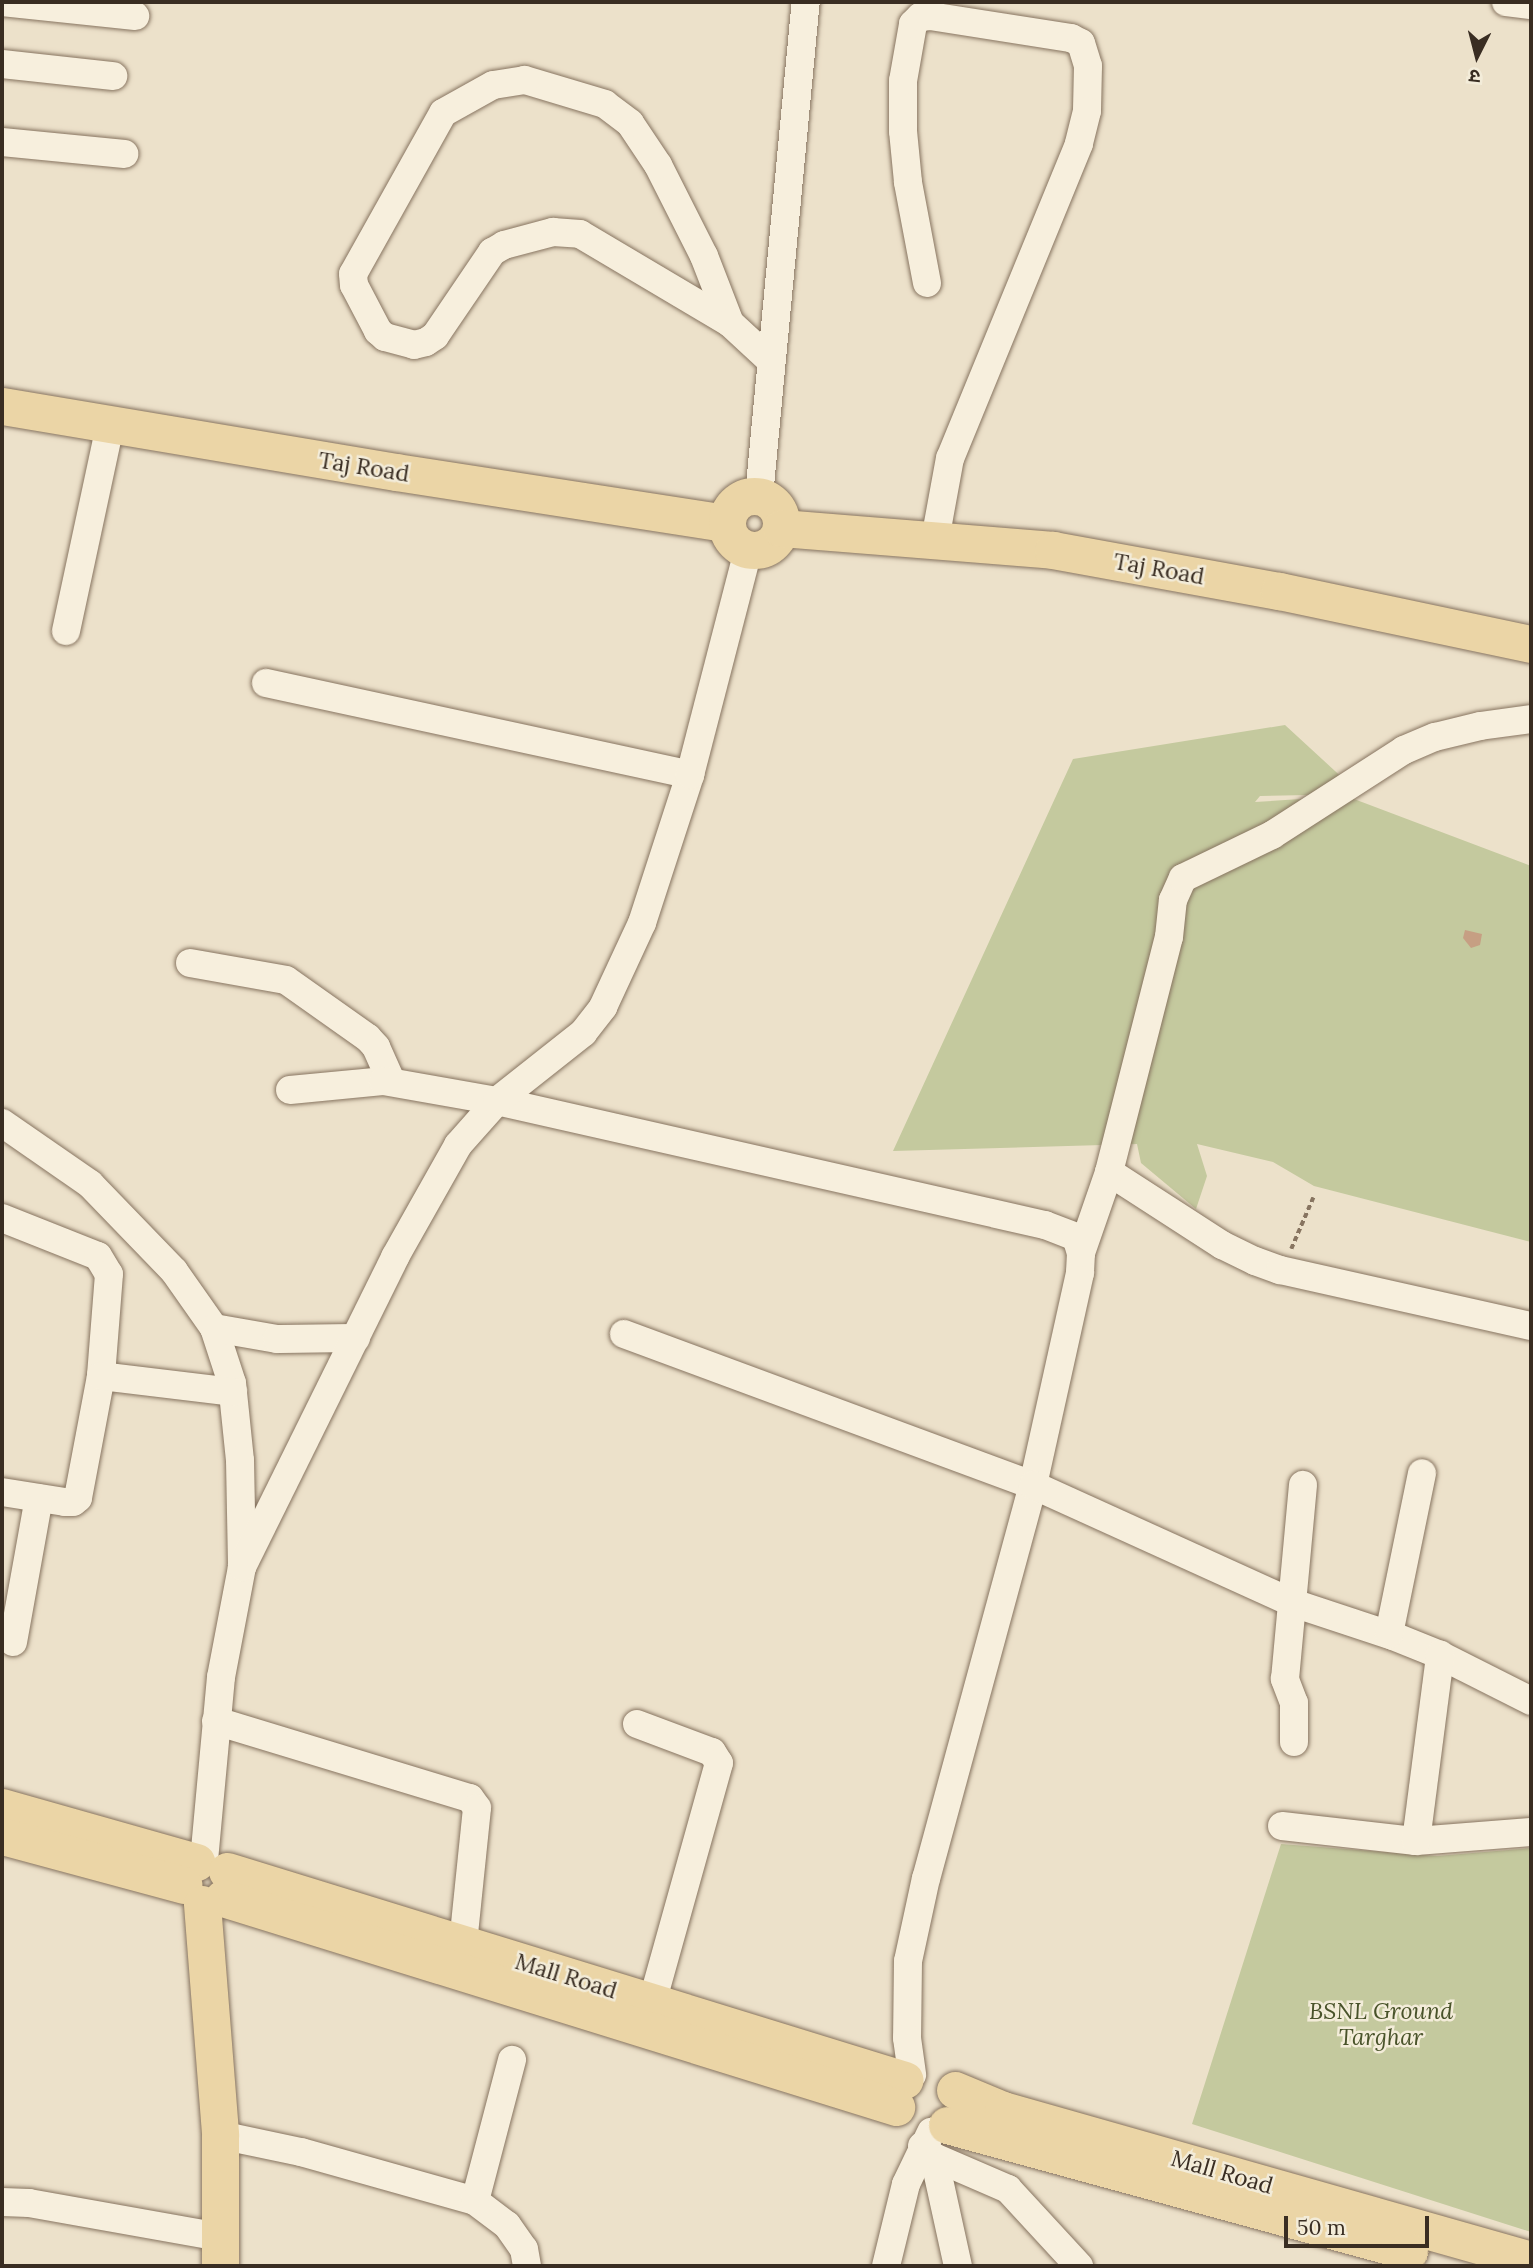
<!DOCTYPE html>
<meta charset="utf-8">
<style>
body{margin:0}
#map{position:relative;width:1533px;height:2268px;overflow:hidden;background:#ece1ca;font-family:Lora,"Noto Sans Devanagari",serif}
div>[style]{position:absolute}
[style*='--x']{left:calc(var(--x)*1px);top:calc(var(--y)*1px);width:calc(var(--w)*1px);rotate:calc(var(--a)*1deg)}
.green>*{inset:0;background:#c4c99e}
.building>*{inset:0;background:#c69f83}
.path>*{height:3.5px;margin-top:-1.75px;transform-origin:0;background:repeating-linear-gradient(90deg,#877460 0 5px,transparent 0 8.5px)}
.roads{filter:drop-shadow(0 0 2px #877460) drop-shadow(0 0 2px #877460)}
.minor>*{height:28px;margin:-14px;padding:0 14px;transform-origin:14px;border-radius:14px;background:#f7efdd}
.major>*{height:37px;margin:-18.5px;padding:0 18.5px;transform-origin:18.5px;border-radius:18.5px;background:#ebd5a6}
.major>.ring{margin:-18.5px;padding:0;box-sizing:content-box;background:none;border:37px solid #ebd5a6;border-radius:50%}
span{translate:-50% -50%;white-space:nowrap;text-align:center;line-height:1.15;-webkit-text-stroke:5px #f3ecd9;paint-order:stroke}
.street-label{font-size:23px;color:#392d22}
.park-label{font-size:23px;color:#49532a;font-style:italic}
.frame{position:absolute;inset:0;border:4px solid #392d22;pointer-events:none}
.north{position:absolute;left:1442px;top:21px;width:70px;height:70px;-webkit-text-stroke:5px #f3ecd9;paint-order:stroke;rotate:186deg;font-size:19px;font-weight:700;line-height:28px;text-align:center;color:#392d22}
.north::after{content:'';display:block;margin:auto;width:24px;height:32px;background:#392d22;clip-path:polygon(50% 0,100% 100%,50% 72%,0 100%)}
.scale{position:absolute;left:1284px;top:2216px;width:145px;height:32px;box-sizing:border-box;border:4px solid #392d22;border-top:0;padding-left:9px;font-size:21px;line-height:24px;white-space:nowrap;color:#392d22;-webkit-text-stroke:5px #f3ecd9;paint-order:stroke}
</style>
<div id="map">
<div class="green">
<div style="clip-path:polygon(1285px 725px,1360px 794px,1260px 796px,1255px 802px,1346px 796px,1531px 866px,1531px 1242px,1314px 1186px,1273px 1162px,1197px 1144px,1207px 1176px,1196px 1209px,1141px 1163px,1137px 1144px,893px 1151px,1073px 759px)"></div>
<div style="clip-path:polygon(1281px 1844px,1437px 1856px,1531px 1848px,1531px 2232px,1192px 2124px)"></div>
</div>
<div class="building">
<div style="clip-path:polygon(1465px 930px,1482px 934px,1480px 945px,1471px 948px,1463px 938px)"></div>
</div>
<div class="path">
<div style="--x:1291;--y:1249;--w:56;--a:-66.7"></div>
</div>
<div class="roads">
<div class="minor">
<div style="--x:2;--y:2;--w:134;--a:6"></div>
<div style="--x:1506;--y:2;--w:25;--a:7"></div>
<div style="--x:2;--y:64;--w:112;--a:6.2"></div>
<div style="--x:2;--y:142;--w:123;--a:5.6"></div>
<div style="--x:927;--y:283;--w:103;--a:-100.7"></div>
<div style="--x:908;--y:182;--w:51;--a:-95.6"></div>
<div style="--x:903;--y:131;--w:50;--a:-90"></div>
<div style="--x:903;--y:81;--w:58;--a:-80"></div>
<div style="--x:913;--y:24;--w:10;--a:-45"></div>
<div style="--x:920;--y:17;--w:10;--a:-6"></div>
<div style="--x:930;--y:16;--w:143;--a:8.9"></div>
<div style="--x:1071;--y:38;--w:11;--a:27"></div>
<div style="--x:1081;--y:43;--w:24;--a:73"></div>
<div style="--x:1088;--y:66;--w:45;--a:91.3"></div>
<div style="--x:1087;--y:111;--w:34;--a:104"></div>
<div style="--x:1079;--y:144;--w:339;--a:112.3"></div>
<div style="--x:950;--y:458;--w:83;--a:100.4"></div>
<div style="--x:730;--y:323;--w:72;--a:-111.2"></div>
<div style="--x:704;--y:256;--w:102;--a:-116.8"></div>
<div style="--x:658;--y:165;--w:50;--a:-123.7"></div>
<div style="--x:630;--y:123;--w:31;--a:-143"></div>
<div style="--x:605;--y:104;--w:84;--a:-163.3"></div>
<div style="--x:525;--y:80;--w:32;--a:171"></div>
<div style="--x:493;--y:85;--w:57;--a:150.8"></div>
<div style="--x:443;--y:113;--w:184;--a:119.2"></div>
<div style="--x:353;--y:274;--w:11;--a:85"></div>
<div style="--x:354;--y:285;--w:52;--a:62.4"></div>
<div style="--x:378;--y:331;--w:9;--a:41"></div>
<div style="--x:385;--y:337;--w:30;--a:15"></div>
<div style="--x:414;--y:345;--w:12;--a:-14"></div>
<div style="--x:426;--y:342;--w:11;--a:-34"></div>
<div style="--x:435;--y:336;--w:102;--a:-55.8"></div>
<div style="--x:492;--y:252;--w:14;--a:-30"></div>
<div style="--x:504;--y:245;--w:51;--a:-14.9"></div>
<div style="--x:553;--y:232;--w:27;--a:4"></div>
<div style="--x:580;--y:234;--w:174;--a:30.7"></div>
<div style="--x:730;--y:323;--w:56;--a:42.8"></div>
<div style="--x:759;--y:496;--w:496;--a:-84.6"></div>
<div style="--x:66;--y:631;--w:211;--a:-77.9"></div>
<div style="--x:266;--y:683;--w:434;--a:12.2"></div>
<div style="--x:190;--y:963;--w:97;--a:10"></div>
<div style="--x:286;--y:980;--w:100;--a:35.3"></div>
<div style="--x:368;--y:1038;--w:12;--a:48"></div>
<div style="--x:376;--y:1047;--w:37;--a:66"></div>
<div style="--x:290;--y:1090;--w:93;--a:-5.5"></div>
<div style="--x:383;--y:1081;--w:116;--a:10"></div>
<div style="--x:497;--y:1101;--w:562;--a:12.75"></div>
<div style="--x:1045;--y:1225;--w:33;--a:21"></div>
<div style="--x:1076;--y:1237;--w:17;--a:73"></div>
<div style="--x:1081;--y:1253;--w:20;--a:93"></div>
<div style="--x:1080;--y:1273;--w:217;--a:102.5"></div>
<div style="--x:1033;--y:1485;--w:407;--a:105.2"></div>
<div style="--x:926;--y:1878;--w:85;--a:102.2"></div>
<div style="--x:908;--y:1961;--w:77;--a:90.7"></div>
<div style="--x:907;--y:2038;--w:37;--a:82"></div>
<div style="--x:2;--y:1123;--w:107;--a:34.7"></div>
<div style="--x:90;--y:1184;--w:121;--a:46"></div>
<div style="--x:174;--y:1271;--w:70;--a:54.9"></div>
<div style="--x:214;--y:1328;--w:58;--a:71.9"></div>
<div style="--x:232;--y:1383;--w:77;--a:84.1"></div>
<div style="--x:240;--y:1460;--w:107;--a:88.9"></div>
<div style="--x:242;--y:1567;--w:112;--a:100.8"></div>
<div style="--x:221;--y:1677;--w:183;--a:95.3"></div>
<div style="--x:1109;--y:1172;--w:135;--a:32.9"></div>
<div style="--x:1222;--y:1245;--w:37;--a:26"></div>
<div style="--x:1255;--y:1261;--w:27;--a:20"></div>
<div style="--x:1280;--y:1270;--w:257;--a:12.6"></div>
<div style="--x:2;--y:1218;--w:103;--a:21.6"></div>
<div style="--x:98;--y:1256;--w:21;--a:59"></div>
<div style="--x:109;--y:1274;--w:102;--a:94.5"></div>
<div style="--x:101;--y:1376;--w:124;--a:100.7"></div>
<div style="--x:78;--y:1498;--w:6;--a:141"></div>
<div style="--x:73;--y:1502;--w:8;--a:180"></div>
<div style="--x:65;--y:1502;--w:64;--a:-171"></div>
<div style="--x:1081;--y:1253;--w:86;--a:-70.9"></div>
<div style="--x:1109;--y:1172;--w:243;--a:-75.7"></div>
<div style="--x:1169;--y:937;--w:37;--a:-84"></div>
<div style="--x:1173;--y:900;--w:24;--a:-66"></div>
<div style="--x:1183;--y:878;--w:99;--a:-25.8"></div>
<div style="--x:1272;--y:835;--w:157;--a:-32.8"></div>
<div style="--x:1404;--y:750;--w:34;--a:-23"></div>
<div style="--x:1435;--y:737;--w:46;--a:-13.7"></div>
<div style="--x:1480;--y:726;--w:51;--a:-7.8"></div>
<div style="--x:214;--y:1328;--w:64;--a:9.9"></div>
<div style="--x:277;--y:1339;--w:79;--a:-0.7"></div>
<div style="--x:624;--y:1334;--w:436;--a:20.3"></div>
<div style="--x:1033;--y:1485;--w:286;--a:24.4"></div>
<div style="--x:1293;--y:1603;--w:105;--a:18.3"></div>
<div style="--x:1393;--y:1636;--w:51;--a:22"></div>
<div style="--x:1440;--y:1655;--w:102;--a:26.8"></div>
<div style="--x:101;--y:1376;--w:133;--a:6.9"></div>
<div style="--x:242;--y:1567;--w:346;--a:-63.7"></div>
<div style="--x:395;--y:1257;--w:129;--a:-60.6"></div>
<div style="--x:458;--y:1145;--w:59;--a:-48.4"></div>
<div style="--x:497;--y:1101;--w:110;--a:-38.3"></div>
<div style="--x:583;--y:1033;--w:33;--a:-52"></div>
<div style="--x:603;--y:1007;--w:93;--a:-65.1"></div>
<div style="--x:642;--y:923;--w:156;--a:-72"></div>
<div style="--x:690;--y:775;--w:232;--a:-75.5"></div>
<div style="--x:1389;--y:1634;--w:164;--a:-78.4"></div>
<div style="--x:13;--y:1642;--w:146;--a:-79.8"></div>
<div style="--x:216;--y:1721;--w:265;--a:16.9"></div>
<div style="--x:470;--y:1798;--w:12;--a:55"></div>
<div style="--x:477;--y:1808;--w:137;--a:95.9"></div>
<div style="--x:637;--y:1724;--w:80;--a:20.5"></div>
<div style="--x:712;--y:1752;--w:13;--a:58"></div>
<div style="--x:719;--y:1763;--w:249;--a:105.6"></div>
<div style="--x:1294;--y:1742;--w:39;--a:-90"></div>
<div style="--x:1294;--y:1703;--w:26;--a:-111"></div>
<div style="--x:1285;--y:1679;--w:195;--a:-84.7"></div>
<div style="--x:1282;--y:1826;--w:135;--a:6.4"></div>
<div style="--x:1416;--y:1841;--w:115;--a:-4.5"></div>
<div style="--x:1416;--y:1841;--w:188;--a:-82.6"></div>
<div style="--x:220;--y:2135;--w:83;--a:11.9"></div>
<div style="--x:301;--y:2152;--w:181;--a:15.7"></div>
<div style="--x:475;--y:2201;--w:146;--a:-75.3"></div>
<div style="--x:922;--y:2146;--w:16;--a:43"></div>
<div style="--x:934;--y:2157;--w:81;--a:23.4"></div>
<div style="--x:1008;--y:2189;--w:105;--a:47.3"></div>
<div style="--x:934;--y:2157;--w:112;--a:77.6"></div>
<div style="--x:475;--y:2201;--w:40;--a:37"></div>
<div style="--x:507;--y:2225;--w:29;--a:55"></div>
<div style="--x:524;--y:2249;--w:17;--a:80"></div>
<div style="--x:2;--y:2202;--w:27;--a:2"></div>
<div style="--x:29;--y:2203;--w:194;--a:10.1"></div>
<div style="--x:886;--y:2266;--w:84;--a:-76.3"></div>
<div style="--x:906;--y:2184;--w:58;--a:-64.3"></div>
</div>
<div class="major">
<div style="--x:2;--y:406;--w:399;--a:9.5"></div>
<div style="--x:396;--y:472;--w:334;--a:8.8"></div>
<div class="ring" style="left:727px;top:496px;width:17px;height:17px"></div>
<div style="--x:781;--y:528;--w:273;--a:4.6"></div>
<div style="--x:1053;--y:550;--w:230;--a:10.3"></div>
<div style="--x:1279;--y:591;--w:258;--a:11.9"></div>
<div style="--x:2;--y:1807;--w:202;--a:15.8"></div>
<div style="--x:2;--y:1836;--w:188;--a:15.1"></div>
<div style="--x:227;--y:1871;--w:709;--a:17.13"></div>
<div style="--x:223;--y:1898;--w:705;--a:17.25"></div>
<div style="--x:202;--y:1904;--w:232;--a:85.5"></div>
<div style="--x:220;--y:2135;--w:131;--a:90"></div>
<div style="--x:955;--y:2090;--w:52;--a:22.6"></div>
<div style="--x:1003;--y:2110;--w:549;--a:15.86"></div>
<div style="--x:947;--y:2125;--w:479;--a:15.3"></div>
</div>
</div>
<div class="street-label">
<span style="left:364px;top:467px;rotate:9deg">Taj Road</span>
<span style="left:1159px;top:569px;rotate:10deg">Taj Road</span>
<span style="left:566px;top:1976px;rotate:17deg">Mall Road</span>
<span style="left:1222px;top:2172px;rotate:16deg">Mall Road</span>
</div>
<div class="park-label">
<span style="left:1381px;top:2024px">BSNL Ground<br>Targhar</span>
</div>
<div class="frame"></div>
<div class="north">उ</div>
<div class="scale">50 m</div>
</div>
